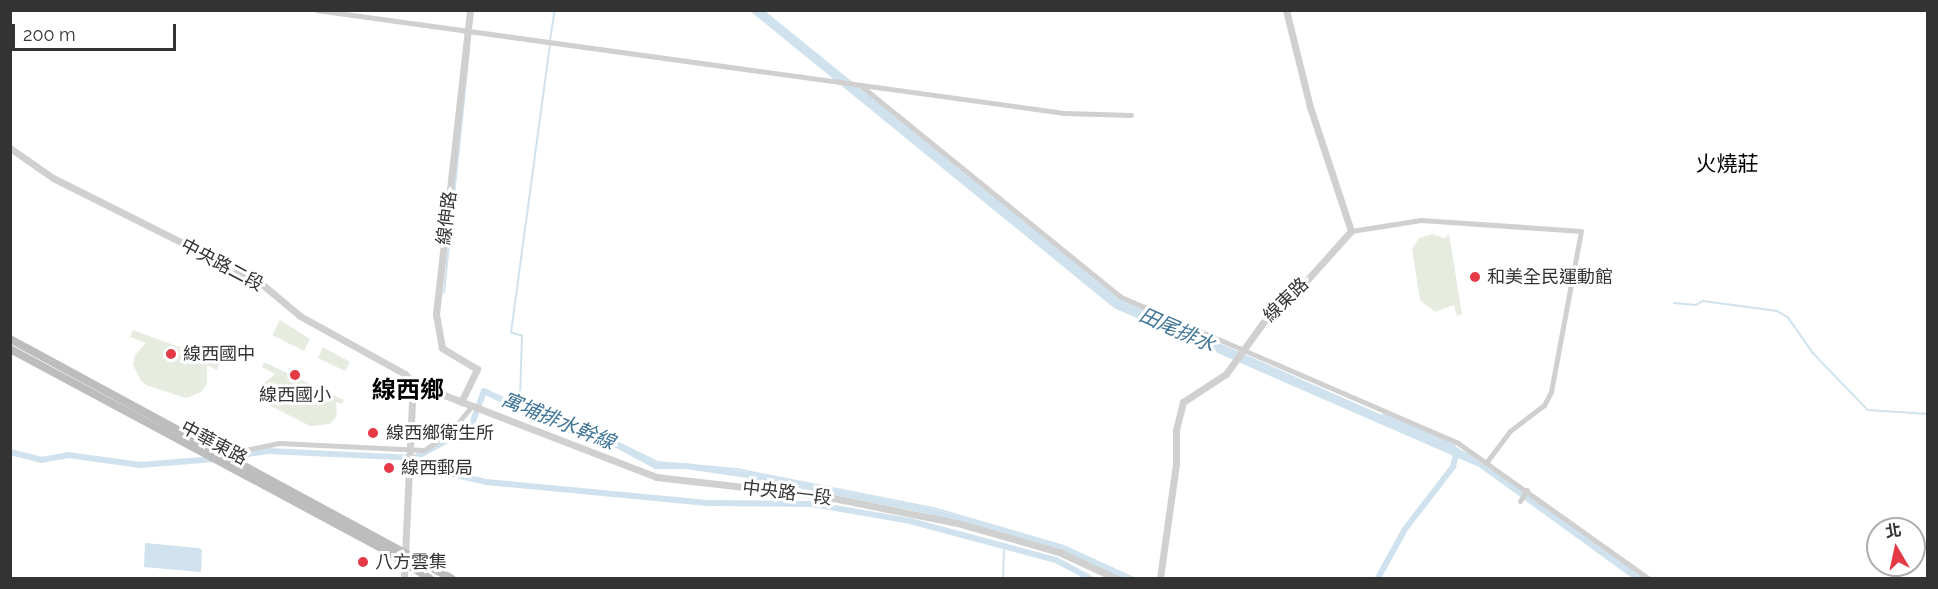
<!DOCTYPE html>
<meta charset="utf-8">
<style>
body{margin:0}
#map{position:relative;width:1938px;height:589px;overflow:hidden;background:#fff;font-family:Raleway,"Noto Sans TC",sans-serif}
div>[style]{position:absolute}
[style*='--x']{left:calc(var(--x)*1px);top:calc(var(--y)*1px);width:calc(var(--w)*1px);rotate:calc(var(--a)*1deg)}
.green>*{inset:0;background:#e6ecdf}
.water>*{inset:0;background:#cfe2ee}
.stream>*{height:1.5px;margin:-0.75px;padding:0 0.75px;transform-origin:0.75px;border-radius:0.75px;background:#cfe2ee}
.canal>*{height:6px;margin:-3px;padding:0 3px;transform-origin:3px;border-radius:3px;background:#cfe2ee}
.river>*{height:10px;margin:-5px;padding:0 5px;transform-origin:5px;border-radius:5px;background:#cfe2ee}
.minor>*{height:5px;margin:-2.5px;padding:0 2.5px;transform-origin:2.5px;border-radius:2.5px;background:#d0d0d0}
.tertiary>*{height:7px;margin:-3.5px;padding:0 3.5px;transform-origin:3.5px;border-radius:3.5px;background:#d0d0d0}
.secondary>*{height:8px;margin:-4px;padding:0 4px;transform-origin:4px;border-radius:4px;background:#bdbdbd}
.dots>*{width:16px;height:16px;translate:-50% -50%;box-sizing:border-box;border:3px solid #fff;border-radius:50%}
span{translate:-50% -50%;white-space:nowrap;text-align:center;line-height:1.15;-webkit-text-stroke:6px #fff;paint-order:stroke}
.street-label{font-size:18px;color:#333}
.poi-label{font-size:18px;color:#333}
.left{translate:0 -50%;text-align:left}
.water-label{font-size:20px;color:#3f7597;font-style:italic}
.quarter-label{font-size:21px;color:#000}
.district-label{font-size:24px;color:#000;font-weight:700}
.frame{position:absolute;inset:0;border:12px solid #333;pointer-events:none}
.north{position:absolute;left:1866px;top:517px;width:60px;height:60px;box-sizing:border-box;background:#fff;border:2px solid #adadad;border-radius:50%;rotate:351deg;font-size:16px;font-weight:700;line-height:24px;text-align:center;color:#333}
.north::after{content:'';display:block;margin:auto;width:21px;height:27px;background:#e63946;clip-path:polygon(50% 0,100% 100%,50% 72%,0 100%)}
.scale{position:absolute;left:12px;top:24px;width:164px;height:27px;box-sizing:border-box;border:3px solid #333;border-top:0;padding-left:8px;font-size:18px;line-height:21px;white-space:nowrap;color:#333;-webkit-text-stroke:4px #fff;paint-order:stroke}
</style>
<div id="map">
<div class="green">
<div style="clip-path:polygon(1432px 234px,1444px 238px,1449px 234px,1462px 314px,1457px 316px,1454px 305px,1435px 312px,1420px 300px,1412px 249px,1419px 238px)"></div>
<div style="clip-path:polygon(280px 320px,310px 339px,304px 351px,272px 335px)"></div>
<div style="clip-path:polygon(133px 330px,220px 362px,217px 370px,207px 365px,207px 384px,201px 392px,186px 398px,148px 386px,141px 381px,133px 365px,135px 355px,146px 343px,130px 337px)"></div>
<div style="clip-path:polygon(323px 347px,350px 362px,345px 371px,318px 358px)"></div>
<div style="clip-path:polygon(264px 362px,344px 400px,342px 404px,336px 402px,337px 416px,330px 424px,310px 426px,267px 404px,264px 383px,275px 374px,262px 367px)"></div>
</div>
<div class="water">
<div style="clip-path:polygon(750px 11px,765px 11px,1120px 299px,1468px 453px,1646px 578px,1632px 578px,1479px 467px,1114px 308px)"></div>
<div style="clip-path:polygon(145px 543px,199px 548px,202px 550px,201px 572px,144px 567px)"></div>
</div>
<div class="stream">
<div style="--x:550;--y:40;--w:30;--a:-81"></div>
<div style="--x:444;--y:293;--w:245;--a:-84.1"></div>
<div style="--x:1674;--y:303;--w:22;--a:5"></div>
<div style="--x:1696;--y:305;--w:8;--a:-30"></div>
<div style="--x:1703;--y:301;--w:75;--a:7.7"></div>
<div style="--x:1777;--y:311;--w:13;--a:29"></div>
<div style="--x:1788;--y:317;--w:44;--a:55.2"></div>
<div style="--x:1813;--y:353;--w:79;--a:46"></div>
<div style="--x:1868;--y:410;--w:60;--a:3.8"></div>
<div style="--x:520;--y:399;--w:63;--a:-88.2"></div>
<div style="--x:522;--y:336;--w:11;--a:-165"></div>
<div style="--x:511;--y:333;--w:291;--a:-82.3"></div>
<div style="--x:515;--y:402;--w:74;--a:23.8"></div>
<div style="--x:583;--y:432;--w:31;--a:15"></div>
<div style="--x:613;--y:440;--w:50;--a:26.1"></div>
<div style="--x:658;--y:462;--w:79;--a:5.1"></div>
<div style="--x:737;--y:469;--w:201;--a:11.2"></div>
<div style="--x:934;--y:508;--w:135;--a:16.3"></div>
<div style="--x:1064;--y:546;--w:77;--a:24.6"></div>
<div style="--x:1003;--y:578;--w:32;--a:-88"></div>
</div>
<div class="canal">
<div style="--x:10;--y:452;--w:32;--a:14"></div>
<div style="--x:41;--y:460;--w:27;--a:-10"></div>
<div style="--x:68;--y:455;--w:73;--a:7.9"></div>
<div style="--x:140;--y:465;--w:75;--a:-4.6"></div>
<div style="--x:228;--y:457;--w:40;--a:-8.5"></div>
<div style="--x:268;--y:451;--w:146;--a:2.7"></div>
<div style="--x:414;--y:458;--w:38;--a:-28"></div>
<div style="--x:448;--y:440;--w:11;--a:0"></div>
<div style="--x:459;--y:440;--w:21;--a:-51"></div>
<div style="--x:472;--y:424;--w:35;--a:-70"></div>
<div style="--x:484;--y:391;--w:86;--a:25.4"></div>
<div style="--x:562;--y:428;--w:58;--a:17.2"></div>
<div style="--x:617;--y:445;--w:44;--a:28.3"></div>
<div style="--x:656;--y:466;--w:30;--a:0"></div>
<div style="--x:686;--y:466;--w:63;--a:8.3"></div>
<div style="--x:748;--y:475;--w:180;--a:11.2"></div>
<div style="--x:925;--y:510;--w:138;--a:15.5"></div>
<div style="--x:1058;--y:547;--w:73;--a:25.2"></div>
<div style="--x:414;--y:458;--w:27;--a:28"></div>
<div style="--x:438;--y:471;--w:49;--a:12.9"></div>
<div style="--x:486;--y:482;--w:225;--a:5.4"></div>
<div style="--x:710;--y:503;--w:102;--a:0.6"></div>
<div style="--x:812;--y:504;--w:99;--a:9.8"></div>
<div style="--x:910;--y:521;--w:151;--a:15"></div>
<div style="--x:1056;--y:560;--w:38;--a:28"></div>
<div style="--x:1378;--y:578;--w:56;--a:-61.1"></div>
<div style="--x:1405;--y:529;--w:78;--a:-52.3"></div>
<div style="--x:1453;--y:467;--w:17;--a:-77"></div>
</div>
<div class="river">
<div style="--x:1386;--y:417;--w:71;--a:24"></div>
</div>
<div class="minor">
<div style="--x:316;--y:10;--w:755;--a:7.84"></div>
<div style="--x:1064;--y:113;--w:67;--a:1.7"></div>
<div style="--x:860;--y:85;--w:336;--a:39.1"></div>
<div style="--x:1121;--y:297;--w:367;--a:23.4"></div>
<div style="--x:1458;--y:443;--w:233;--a:35.4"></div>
<div style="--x:1351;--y:231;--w:71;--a:-8.9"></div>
<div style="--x:1421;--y:220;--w:160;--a:3.9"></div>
<div style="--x:1581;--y:231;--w:164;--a:100.6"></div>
<div style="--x:1551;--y:392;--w:15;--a:118"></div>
<div style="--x:1544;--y:405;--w:43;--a:142.6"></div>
<div style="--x:1510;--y:431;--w:38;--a:127"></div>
<div style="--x:221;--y:455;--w:59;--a:-11.7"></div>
<div style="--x:279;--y:443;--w:145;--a:2.8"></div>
<div style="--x:424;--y:450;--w:30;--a:-33"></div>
<div style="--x:449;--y:434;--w:36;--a:-51"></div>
<div style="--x:1520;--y:501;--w:13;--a:-58"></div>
</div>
<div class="tertiary">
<div style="--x:10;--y:148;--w:52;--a:34.9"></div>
<div style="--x:53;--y:178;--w:228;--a:26.6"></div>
<div style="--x:257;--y:280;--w:56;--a:39.9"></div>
<div style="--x:300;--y:316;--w:120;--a:28.9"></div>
<div style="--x:405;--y:374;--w:12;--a:48"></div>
<div style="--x:413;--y:383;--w:261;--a:21.1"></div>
<div style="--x:656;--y:477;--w:168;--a:6.5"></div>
<div style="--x:823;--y:496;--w:137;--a:11.4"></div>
<div style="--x:957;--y:523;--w:106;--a:15.9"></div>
<div style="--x:1059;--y:552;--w:62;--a:24.9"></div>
<div style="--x:461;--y:402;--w:37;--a:-64"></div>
<div style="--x:477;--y:369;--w:41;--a:-149"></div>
<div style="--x:442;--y:348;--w:35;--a:-100"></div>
<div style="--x:436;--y:314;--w:306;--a:-83.6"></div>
<div style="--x:404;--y:578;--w:195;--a:-87.4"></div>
<div style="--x:1160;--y:578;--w:115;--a:-82"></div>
<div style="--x:1176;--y:464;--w:34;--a:-90"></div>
<div style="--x:1176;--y:430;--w:29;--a:-76"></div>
<div style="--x:1183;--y:402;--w:51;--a:-33.1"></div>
<div style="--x:1226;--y:374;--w:75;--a:-54.2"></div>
<div style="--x:1270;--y:313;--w:38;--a:-40"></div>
<div style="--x:1299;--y:289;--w:78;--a:-48.1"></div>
<div style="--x:1351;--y:231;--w:131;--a:-108.3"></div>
<div style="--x:1310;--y:107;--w:100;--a:-103.9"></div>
</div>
<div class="secondary">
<div style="--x:10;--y:339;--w:502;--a:28.46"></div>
<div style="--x:10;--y:349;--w:421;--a:28.2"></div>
<div style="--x:381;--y:548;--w:57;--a:32"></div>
</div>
<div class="dots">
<div style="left:1475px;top:277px;background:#e63946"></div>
<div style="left:171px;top:354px;background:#e63946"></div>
<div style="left:295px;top:375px;background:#e63946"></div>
<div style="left:373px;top:433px;background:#e63946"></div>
<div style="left:389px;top:468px;background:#e63946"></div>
<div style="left:363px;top:562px;background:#e63946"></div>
</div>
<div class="street-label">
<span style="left:447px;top:218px;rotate:-83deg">線伸路</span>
<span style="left:222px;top:265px;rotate:28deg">中央路二段</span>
<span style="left:1286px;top:300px;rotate:-44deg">線東路</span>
<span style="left:214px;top:443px;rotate:28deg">中華東路</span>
<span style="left:787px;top:493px;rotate:7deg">中央路一段</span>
</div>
<div class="poi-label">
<span class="left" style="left:1487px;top:277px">和美全民運動館</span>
<span class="left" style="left:183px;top:354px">線西國中</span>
<span style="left:295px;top:395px">線西國小</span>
<span class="left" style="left:386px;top:433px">線西鄉衛生所</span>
<span class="left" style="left:401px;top:468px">線西郵局</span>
<span class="left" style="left:375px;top:562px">八方雲集</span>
</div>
<div class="water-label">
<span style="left:1177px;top:330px;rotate:24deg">田尾排水</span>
<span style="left:558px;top:421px;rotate:22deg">寓埔排水幹線</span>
</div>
<div class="quarter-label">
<span style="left:1727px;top:164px">火燒莊</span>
</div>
<div class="district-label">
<span style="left:408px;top:390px">線西鄉</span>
</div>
<div class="frame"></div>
<div class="north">北</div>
<div class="scale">200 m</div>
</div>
